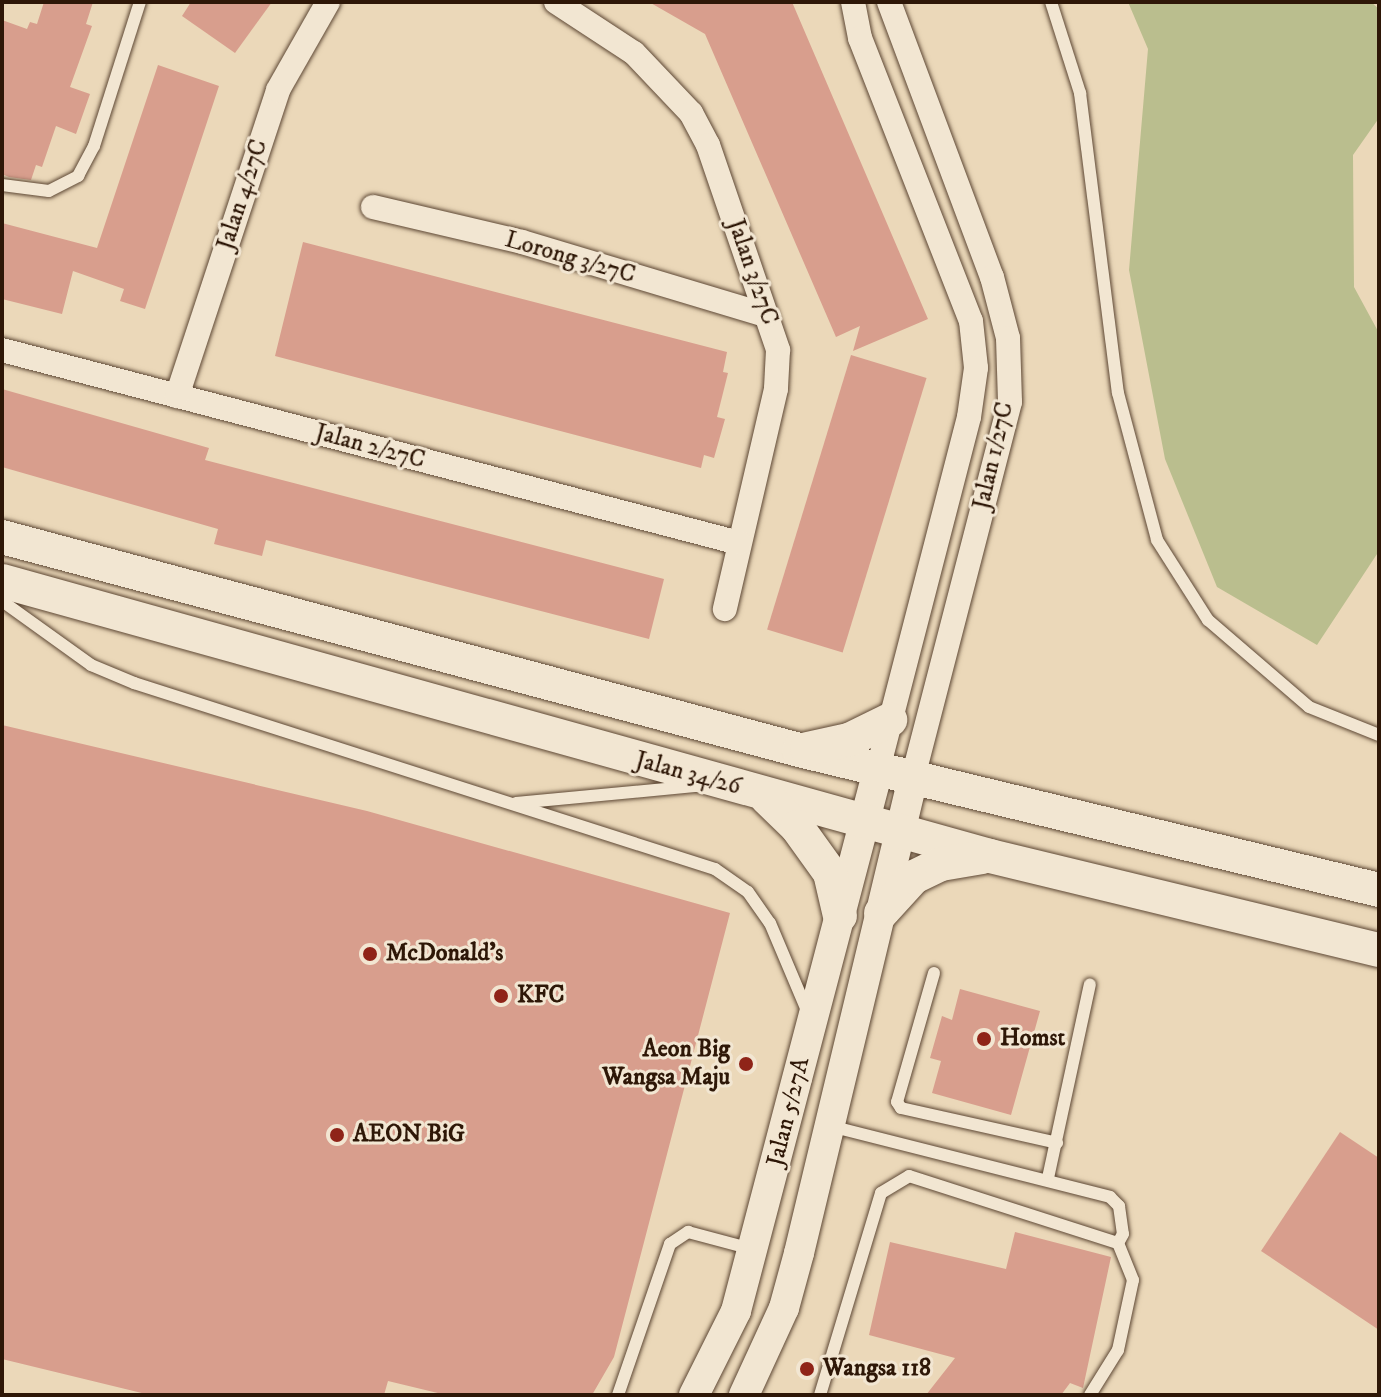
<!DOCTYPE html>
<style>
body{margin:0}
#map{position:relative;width:1381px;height:1397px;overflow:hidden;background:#ebd8b9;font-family:"IM FELL DW Pica",serif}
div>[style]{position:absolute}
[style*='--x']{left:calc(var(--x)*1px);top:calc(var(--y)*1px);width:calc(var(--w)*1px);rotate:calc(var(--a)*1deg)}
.green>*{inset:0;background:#babe8e}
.building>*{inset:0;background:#d89e8d;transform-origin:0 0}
.roads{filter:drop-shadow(0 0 2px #5d4734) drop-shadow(0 0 2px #5d4734)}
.service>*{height:12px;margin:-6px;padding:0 6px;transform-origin:6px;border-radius:6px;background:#f2e6d2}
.minor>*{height:24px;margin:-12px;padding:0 12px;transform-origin:12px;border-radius:12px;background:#f2e6d2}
.tertiary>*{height:30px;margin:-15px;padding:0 15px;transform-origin:15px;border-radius:15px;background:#f2e6d2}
.secondary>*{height:34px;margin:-17px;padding:0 17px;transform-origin:17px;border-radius:17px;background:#f2e6d2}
.dots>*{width:22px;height:22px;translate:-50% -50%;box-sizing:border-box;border:4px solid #f2e6d2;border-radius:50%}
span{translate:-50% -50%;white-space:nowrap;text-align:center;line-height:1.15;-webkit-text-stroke:6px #f2e6d2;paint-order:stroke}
.street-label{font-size:24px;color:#2e1707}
.poi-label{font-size:24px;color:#2e1707;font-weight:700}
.left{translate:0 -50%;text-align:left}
.right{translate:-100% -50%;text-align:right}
.frame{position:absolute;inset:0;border:4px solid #2e1707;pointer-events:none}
</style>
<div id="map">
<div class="green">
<div style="clip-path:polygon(1128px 2px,1371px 2px,1379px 9px,1379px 118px,1353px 155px,1354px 287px,1379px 333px,1379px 551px,1317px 645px,1217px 587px,1165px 459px,1129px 270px,1148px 49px)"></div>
</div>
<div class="building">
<div style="clip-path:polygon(44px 2px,93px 2px,86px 24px,92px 26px,70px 87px,90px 94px,76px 134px,56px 126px,42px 167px,36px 165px,31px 180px,9px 177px,2px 174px,2px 20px,27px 29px,30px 22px,37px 24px)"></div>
<div style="clip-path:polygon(191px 2px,272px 2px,235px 53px,182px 16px)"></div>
<div style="clip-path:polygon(649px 2px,792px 2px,928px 319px,853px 351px,860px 326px,836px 337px,705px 34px)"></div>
<div style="clip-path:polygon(158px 65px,219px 86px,145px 309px,120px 301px,124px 289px,73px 271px,62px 314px,2px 299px,2px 223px,97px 248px)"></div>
<div style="clip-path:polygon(303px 242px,727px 352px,723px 372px,728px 373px,717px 417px,725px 419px,714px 458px,704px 455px,701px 468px,275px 356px)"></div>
<div style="left:851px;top:355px;width:79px;height:287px;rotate:17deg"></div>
<div style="clip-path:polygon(2px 389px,209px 448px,205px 460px,664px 579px,649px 639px,266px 540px,262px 556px,214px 544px,218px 529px,2px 467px)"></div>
<div style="clip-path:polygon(2px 725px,367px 811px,730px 913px,614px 1357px,592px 1395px,446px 1395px,388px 1381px,384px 1395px,150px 1395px,2px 1359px)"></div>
<div style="clip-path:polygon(960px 989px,1040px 1011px,1011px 1115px,932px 1093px,941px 1061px,930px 1058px,942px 1016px,952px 1020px)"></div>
<div style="clip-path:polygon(1340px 1132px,1379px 1158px,1379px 1330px,1261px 1251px)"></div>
<div style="clip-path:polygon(1015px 1232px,1111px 1257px,1083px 1388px,1070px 1383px,1061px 1395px,926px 1395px,955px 1358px,869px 1335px,890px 1242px,1006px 1269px)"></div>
</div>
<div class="roads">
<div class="service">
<div style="--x:1051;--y:2;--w:96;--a:72.3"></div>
<div style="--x:1080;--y:93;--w:302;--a:82.8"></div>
<div style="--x:1118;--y:393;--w:152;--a:75.1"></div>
<div style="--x:1157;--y:540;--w:95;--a:57.5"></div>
<div style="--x:1208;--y:620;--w:133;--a:40.7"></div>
<div style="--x:1309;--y:707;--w:75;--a:21.8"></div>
<div style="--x:2;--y:185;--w:47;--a:7.3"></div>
<div style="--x:49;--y:191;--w:33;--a:-27"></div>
<div style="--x:78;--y:176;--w:34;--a:-62"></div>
<div style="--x:94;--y:146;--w:151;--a:-72.3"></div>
<div style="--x:2;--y:601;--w:110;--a:35.7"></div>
<div style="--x:91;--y:665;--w:47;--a:22.7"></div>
<div style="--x:134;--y:683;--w:610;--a:17.75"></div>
<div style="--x:715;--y:869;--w:40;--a:34.9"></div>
<div style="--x:748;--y:892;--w:38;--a:55"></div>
<div style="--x:770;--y:923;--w:98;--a:67.1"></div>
<div style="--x:516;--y:803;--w:182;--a:-5.4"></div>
<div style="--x:934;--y:973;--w:134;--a:106"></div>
<div style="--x:897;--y:1102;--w:7;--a:56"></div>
<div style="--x:901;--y:1108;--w:160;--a:12.6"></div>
<div style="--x:830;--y:1126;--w:289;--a:14.2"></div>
<div style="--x:1110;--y:1197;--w:13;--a:45"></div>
<div style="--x:1119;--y:1206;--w:28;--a:82"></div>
<div style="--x:1123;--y:1234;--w:10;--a:119"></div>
<div style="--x:1048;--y:1178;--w:198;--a:-77.8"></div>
<div style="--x:618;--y:1395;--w:160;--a:-71"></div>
<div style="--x:670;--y:1244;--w:22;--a:-34"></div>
<div style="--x:688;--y:1232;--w:66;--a:14.9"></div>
<div style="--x:820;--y:1395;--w:211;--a:-73.2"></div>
<div style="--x:881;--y:1193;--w:33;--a:-31"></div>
<div style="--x:909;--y:1176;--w:219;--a:17.8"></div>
<div style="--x:1118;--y:1243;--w:40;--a:68"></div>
<div style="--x:1133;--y:1280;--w:72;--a:102.1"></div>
<div style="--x:1118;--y:1350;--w:53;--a:121.9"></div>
</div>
<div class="minor">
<div style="--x:556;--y:2;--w:93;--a:33.2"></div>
<div style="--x:634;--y:53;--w:83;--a:46.5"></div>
<div style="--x:691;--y:113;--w:36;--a:62"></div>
<div style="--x:708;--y:145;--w:217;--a:71.1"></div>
<div style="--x:778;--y:350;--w:39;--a:93"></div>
<div style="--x:776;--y:389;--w:226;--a:103.1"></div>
<div style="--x:853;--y:2;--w:37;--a:79"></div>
<div style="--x:860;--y:38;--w:304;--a:68.6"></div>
<div style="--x:971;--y:321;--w:47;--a:83.9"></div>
<div style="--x:976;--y:368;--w:49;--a:98.1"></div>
<div style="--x:969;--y:417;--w:365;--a:104.5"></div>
<div style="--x:889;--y:2;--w:294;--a:69.5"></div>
<div style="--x:992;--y:277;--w:63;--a:75.3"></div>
<div style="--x:1008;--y:338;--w:64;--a:88.2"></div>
<div style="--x:1010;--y:402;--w:388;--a:104.5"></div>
<div style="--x:373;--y:207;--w:153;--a:13.2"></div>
<div style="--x:522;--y:242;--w:255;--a:16.7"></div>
<div style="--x:2;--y:350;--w:762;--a:14.67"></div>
<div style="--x:177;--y:396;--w:322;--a:-71.7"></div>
<div style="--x:278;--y:90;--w:101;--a:-60.4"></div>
</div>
<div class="tertiary">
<div style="--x:694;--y:1395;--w:94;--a:-63.4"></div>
<div style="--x:736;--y:1311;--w:559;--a:-75.29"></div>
<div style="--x:744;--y:1395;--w:96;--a:-65.3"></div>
<div style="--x:784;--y:1308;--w:57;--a:-74.7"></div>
<div style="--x:799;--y:1253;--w:488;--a:-76.5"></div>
</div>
<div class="secondary">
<div style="--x:2;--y:537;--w:825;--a:14.96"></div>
<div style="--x:799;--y:750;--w:597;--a:13.57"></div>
<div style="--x:2;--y:581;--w:1026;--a:15.55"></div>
<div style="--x:990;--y:856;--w:400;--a:13.6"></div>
<div style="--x:807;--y:749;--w:43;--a:-12.1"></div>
<div style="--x:849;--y:740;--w:46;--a:-26"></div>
<div style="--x:767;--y:798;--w:42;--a:44"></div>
<div style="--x:797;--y:827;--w:57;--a:54.3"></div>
<div style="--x:830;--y:873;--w:44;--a:76.9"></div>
<div style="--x:881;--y:913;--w:49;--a:-47.5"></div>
<div style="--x:914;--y:877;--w:30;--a:-26"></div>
<div style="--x:941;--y:864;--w:42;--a:-9.7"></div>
</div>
</div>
<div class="dots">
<div style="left:370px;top:954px;background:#8f2418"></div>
<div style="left:501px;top:996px;background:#8f2418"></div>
<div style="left:984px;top:1039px;background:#8f2418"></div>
<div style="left:746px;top:1064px;background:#8f2418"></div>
<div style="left:337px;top:1135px;background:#8f2418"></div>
<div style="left:807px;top:1369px;background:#8f2418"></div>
</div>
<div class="street-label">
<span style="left:243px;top:195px;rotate:-72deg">Jalan 4/27C</span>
<span style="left:570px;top:258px;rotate:16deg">Lorong 3/27C</span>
<span style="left:752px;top:272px;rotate:71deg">Jalan 3/27C</span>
<span style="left:370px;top:447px;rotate:15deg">Jalan 2/27C</span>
<span style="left:994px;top:456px;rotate:-77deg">Jalan 1/27C</span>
<span style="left:688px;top:774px;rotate:15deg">Jalan 34/26</span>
<span style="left:789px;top:1112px;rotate:-76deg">Jalan 5/27A</span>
</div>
<div class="poi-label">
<span class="left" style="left:386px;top:954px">McDonald's</span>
<span class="left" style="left:517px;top:996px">KFC</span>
<span class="left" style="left:1000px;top:1039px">Homst</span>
<span class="right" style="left:730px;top:1064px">Aeon Big<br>Wangsa Maju</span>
<span class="left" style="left:353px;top:1135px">AEON BiG</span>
<span class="left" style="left:823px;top:1369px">Wangsa 118</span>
</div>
<div class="frame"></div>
</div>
